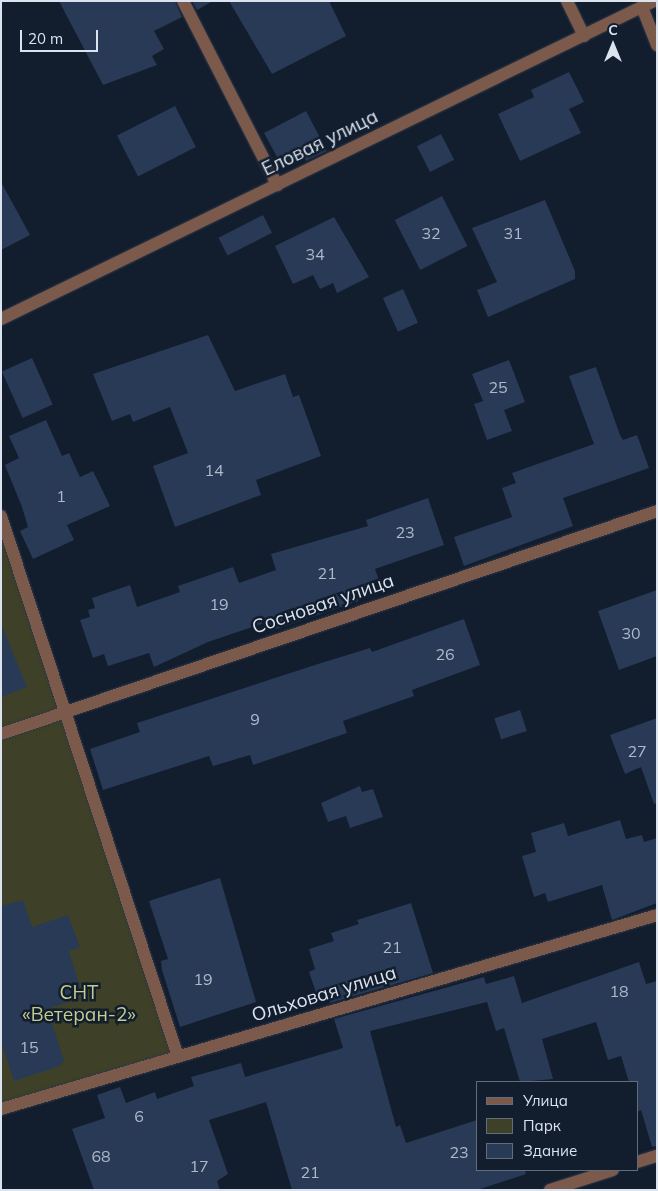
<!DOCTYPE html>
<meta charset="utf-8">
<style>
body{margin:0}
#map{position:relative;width:658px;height:1191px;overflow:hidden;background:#121d2e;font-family:Mulish,sans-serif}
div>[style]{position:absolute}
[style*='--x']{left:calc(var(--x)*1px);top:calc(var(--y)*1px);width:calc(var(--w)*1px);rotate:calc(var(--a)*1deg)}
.green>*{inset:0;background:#3e4127}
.building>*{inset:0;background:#283a56;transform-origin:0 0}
.roads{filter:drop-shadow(0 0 1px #2e3949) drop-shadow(0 0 1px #2e3949)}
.service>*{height:12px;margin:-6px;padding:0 6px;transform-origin:6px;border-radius:6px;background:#7c5a4b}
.minor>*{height:12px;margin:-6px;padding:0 6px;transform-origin:6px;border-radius:6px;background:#7c5a4b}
span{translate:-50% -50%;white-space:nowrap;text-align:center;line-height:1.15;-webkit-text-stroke:5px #121d2e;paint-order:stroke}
.number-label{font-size:16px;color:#aeb9c9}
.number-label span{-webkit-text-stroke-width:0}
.street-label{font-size:19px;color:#dbe3ef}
.park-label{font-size:19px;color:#c4cc8d}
.frame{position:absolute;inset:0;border:2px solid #dbe3ef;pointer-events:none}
.legend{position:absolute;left:476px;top:1081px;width:162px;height:90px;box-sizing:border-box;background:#121d2e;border:1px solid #626c7b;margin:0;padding:6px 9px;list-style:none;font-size:15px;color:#dbe3ef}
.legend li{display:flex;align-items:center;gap:10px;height:25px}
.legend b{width:25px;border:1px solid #626c7b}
.north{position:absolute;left:588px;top:20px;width:50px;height:50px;-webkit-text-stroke:4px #121d2e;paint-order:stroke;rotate:0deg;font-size:14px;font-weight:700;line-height:20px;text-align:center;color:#dbe3ef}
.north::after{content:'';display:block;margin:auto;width:18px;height:22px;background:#dbe3ef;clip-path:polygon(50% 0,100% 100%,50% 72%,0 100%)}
.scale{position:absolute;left:20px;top:30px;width:78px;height:22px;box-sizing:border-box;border:2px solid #dbe3ef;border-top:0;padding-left:6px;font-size:15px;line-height:18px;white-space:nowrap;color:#dbe3ef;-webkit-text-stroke:4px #121d2e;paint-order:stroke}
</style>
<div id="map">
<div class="green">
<div style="clip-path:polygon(1px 516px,178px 1057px,1px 1109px)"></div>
</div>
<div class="building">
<div style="clip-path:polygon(59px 1px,175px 1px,182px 17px,154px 31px,164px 49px,152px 56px,157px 65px,103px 85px)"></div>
<div style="clip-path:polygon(192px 1px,213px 1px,197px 10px)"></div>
<div style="clip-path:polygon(229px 1px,329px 1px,346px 36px,272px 74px)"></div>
<div style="clip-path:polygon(569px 72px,584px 102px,569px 109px,581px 133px,520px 161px,498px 114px,534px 97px,531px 90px)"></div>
<div style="left:175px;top:106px;width:46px;height:65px;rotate:63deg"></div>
<div style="clip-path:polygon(306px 111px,327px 151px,306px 161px,303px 155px,282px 166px,264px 133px)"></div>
<div style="left:441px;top:134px;width:29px;height:27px;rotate:63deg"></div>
<div style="clip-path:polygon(1px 182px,30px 235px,1px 250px)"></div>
<div style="left:442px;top:196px;width:56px;height:53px;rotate:63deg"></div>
<div style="clip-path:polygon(545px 200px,575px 271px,575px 279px,488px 317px,477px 290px,497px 282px,472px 228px)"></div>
<div style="left:263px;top:215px;width:20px;height:50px;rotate:63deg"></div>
<div style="clip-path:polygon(334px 217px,369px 277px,337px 293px,333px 283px,320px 289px,313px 275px,293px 284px,275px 246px)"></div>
<div style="left:403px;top:289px;width:37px;height:22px;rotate:66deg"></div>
<div style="clip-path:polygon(208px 335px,235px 391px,285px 374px,293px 397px,299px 395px,321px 456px,256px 480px,261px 495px,175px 527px,153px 466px,188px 453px,170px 407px,133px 422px,130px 414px,112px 421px,93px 374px)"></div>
<div style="left:32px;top:358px;width:51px;height:33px;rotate:66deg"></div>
<div style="clip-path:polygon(509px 360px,525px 402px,504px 410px,512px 431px,487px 440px,474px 404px,483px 401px,472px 374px)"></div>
<div style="clip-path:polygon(596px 367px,620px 435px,623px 440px,637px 435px,649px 468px,563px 498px,573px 526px,464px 566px,454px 537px,512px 517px,502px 488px,516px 483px,512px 473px,594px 444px,569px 376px)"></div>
<div style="clip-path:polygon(46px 420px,62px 456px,69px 453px,80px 477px,93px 471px,110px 506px,67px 525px,74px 540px,33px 559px,20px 531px,28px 527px,22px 507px,5px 465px,19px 458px,9px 436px)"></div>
<div style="clip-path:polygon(428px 498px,444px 545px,375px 569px,380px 583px,356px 592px,359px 601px,271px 631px,267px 622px,208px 642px,154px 667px,149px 653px,108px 666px,104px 654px,93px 658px,80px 620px,90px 617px,88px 610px,95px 608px,92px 598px,130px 585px,137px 607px,180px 592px,178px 586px,233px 567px,239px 583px,276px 570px,271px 554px,368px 526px,366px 520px)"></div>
<div style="clip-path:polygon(657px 590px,657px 656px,619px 670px,598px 611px)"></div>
<div style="clip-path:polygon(464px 619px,480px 665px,412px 690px,414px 696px,343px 721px,347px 733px,253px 765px,250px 755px,213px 766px,209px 756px,103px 790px,90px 749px,140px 732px,137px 723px,318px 664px,370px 648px,372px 652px)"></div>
<div style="clip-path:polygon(1px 624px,27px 687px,1px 697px)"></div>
<div style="left:520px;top:710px;width:22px;height:27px;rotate:72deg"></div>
<div style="clip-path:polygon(657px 718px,657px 803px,654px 804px,641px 767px,625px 774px,610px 735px)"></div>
<div style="clip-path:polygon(360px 786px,362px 792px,373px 789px,383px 817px,350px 828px,346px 816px,328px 822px,321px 803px)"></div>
<div style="clip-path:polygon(620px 820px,626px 839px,642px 835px,644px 842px,657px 838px,657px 903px,612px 920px,602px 885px,548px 902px,545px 893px,534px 897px,522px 856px,536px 852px,531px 833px,564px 823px,568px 836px)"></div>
<div style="clip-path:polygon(220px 878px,256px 1002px,180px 1027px,162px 970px,161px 961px,168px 959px,149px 901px)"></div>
<div style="clip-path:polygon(23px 900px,32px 927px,68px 915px,80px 947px,69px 951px,81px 990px,75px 992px,77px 999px,47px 1009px,64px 1060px,60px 1066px,14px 1081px,1px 1041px,1px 906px)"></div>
<div style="clip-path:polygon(411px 903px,433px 973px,330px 1003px,326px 992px,317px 995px,309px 972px,315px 969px,309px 949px,334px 941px,331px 933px,359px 924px,357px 920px)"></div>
<div style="clip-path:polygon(639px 962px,646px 984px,657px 981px,657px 1146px,652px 1147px,641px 1110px,637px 1112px,637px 1082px,629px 1082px,621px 1056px,608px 1060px,596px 1022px,542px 1039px,553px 1079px,520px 1082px,504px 1028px,496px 1031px,487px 1002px,370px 1031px,396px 1127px,400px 1125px,406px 1143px,477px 1120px,477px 1170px,525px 1170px,526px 1174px,477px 1190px,292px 1190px,266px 1102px,209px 1120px,228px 1174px,217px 1181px,220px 1190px,94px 1190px,72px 1129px,105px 1118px,97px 1095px,120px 1087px,126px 1103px,155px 1092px,157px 1099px,194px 1086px,191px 1077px,241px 1063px,245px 1077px,343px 1048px,334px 1019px,484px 977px,486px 984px,514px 976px,522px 1003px)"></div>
</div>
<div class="roads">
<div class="service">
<div style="--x:1;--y:516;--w:569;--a:71.88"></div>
</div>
<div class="minor">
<div style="--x:183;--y:1;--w:207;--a:62.9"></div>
<div style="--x:567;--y:1;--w:39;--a:64"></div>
<div style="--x:642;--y:7;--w:41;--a:68.5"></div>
<div style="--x:1;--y:319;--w:726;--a:-25.97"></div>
<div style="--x:1;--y:734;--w:693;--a:-18.77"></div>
<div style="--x:1;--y:1109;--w:684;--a:-16.47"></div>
<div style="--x:637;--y:1162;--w:21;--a:-17"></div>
<div style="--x:550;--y:1190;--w:66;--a:-17.6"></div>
</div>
</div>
<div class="number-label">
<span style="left:431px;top:233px">32</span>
<span style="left:513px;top:233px">31</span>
<span style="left:315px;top:254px">34</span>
<span style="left:498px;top:387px">25</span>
<span style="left:214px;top:470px">14</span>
<span style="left:61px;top:496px">1</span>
<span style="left:405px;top:532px">23</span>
<span style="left:327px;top:573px">21</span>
<span style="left:219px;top:604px">19</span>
<span style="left:631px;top:633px">30</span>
<span style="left:445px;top:654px">26</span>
<span style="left:255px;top:719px">9</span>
<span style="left:637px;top:751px">27</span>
<span style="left:392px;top:947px">21</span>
<span style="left:203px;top:979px">19</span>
<span style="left:619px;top:991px">18</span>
<span style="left:29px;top:1047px">15</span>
<span style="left:139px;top:1116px">6</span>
<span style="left:459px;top:1152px">23</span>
<span style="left:101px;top:1156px">68</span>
<span style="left:199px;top:1166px">17</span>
<span style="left:310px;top:1172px">21</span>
</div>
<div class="street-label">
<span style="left:320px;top:143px;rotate:-26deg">Еловая улица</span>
<span style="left:323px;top:604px;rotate:-19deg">Сосновая улица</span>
<span style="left:324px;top:994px;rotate:-17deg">Ольховая улица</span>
</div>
<div class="park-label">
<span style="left:79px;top:1004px">СНТ<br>«Ветеран-2»</span>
</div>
<div class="frame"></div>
<ul class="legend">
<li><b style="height:6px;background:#7c5a4b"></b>Улица</li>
<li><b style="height:14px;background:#3e4127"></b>Парк</li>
<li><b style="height:14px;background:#283a56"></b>Здание</li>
</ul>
<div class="north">С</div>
<div class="scale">20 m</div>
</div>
